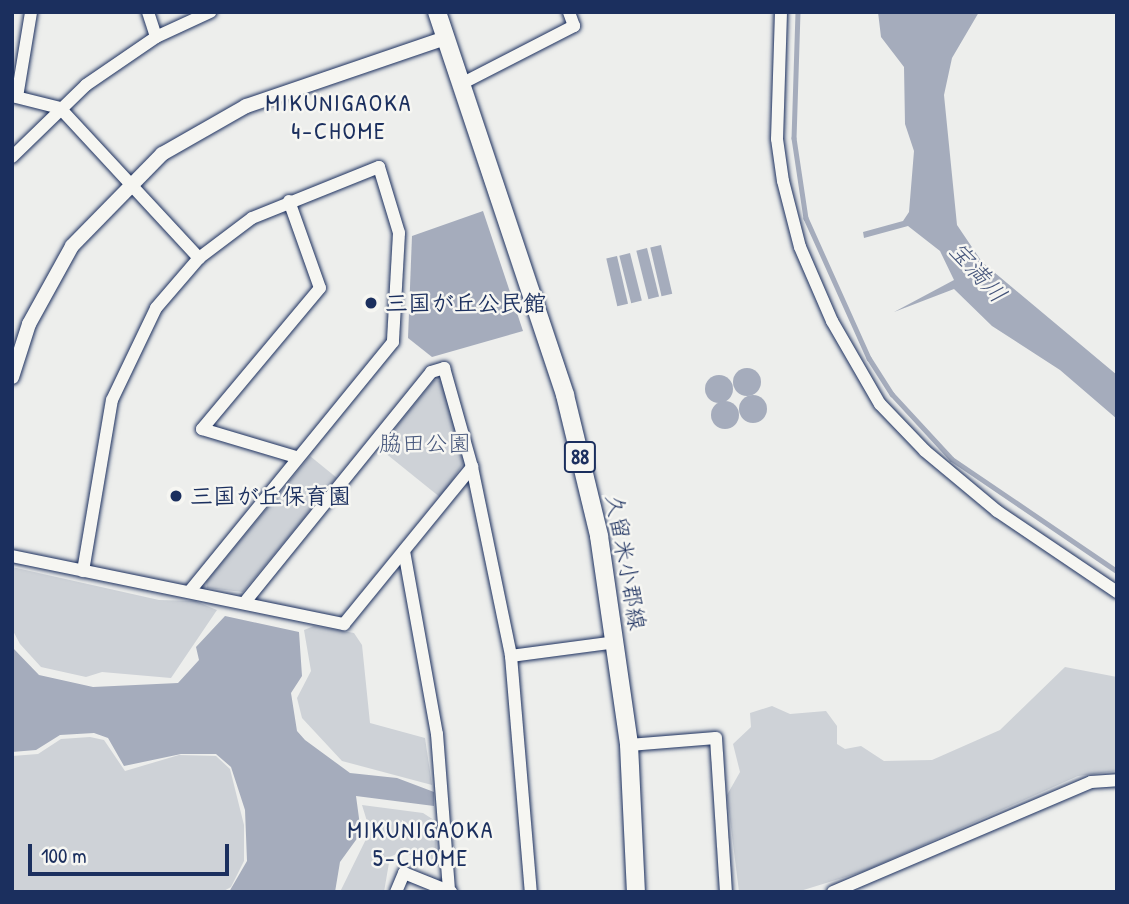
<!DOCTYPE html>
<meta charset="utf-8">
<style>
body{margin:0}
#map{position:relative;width:1129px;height:904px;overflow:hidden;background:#edeeec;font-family:"Patrick Hand","Klee One",sans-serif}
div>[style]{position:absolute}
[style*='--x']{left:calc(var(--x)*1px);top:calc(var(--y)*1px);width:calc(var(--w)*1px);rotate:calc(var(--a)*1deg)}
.green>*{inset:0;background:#ced2d7}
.water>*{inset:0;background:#a5acbc;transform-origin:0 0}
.round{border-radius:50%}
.stream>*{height:4.5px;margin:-2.25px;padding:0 2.25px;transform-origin:2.25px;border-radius:2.25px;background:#a5acbc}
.roads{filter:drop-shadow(0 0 2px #1b2f5e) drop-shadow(0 0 2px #1b2f5e)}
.minor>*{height:12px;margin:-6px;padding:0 6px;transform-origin:6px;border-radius:6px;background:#f6f6f2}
.tertiary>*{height:14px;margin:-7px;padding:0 7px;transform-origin:7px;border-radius:7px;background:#f6f6f2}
.primary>*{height:18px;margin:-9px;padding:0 9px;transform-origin:9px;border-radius:9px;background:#f6f6f2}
.dots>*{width:19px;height:19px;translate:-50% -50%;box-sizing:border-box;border:4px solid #f6f6f2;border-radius:50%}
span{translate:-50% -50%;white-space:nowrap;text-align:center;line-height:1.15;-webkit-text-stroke:5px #f6f6f2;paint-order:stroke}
.shield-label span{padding:2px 5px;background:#f6f6f2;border:2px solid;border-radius:5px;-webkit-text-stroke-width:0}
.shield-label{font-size:21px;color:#1b2f5e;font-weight:700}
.poi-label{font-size:23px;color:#1b2f5e;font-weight:700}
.left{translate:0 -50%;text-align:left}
.park-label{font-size:23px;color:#48587c}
.street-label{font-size:23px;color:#1b2f5e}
.neighbourhood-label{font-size:24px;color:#1b2f5e;letter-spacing:2px}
.water-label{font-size:24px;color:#44547a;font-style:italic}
.frame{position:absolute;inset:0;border:14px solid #1b2f5e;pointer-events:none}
.scale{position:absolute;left:28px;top:844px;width:201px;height:32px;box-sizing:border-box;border:4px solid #1b2f5e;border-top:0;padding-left:9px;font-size:21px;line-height:24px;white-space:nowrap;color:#1b2f5e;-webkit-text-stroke:5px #f6f6f2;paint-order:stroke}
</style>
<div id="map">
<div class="green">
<div style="clip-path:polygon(434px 380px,443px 381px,464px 462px,441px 498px,379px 448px)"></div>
<div style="clip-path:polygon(310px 456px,337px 478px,243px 592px,207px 588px,206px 582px)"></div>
<div style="clip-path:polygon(12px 567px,159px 600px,195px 601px,217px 610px,171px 678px,102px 672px,86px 677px,41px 667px,20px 644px,12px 629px)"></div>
<div style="clip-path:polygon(314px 626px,354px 633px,362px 645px,370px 723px,425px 738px,432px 785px,342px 761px,302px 718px,297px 698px,311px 671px,304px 630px)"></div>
<div style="clip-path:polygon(1065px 667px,1117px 677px,1117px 771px,1078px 776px,865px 871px,797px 892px,739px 892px,727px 795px,740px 772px,733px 744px,751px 727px,750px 713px,772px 706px,790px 714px,826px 711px,837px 726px,837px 744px,845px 749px,861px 746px,884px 761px,932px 760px,1000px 730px)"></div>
<div style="clip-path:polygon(90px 737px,104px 740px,125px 771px,179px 755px,216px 756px,230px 769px,244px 825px,244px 861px,231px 887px,222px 892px,12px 892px,12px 756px,38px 754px,61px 739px)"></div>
<div style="clip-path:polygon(362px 805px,423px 813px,437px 822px,436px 857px,425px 863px,403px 851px,390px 857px,384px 892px,340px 892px,370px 831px)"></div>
</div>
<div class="water">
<div style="clip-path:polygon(878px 12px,979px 12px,952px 58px,944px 95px,957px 225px,982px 262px,1117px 375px,1117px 419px,1060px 370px,992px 326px,954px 289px,894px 312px,954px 280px,940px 251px,908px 226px,864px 238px,863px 232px,903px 221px,909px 212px,914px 151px,905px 124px,904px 67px,881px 37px)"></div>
<div style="clip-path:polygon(483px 211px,523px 331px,432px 357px,408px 338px,412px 236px)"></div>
<div style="left:661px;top:245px;width:50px;height:11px;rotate:77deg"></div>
<div style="left:647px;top:248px;width:50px;height:11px;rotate:76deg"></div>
<div style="left:630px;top:253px;width:49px;height:11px;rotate:76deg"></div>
<div style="left:617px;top:256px;width:49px;height:11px;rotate:77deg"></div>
<div class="round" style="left:733px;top:368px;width:28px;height:28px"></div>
<div class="round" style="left:705px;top:375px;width:28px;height:28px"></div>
<div class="round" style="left:739px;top:395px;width:28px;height:28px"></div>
<div class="round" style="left:711px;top:401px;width:28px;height:28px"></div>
<div style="clip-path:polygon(225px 616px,299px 632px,302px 676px,291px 693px,297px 731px,305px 740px,350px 773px,397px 778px,434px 792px,434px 806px,356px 796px,361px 833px,340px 862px,335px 892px,229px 892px,247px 861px,245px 810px,231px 767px,216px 754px,181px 754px,124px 766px,108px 738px,94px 733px,60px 735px,36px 750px,12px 752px,12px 647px,39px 675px,93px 687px,178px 683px,199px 660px,196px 647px)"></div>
</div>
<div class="stream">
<div style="--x:798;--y:12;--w:126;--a:91.8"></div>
<div style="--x:794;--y:138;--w:81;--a:81.5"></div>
<div style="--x:806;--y:218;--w:154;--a:65.8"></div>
<div style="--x:869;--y:358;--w:43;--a:57.4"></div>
<div style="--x:892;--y:394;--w:88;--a:47.3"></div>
<div style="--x:952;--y:459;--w:199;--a:34.2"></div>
</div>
<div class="roads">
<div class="minor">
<div style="--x:148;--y:12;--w:26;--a:72"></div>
<div style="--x:781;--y:12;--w:127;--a:91.8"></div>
<div style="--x:777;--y:139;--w:42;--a:81.9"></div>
<div style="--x:783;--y:181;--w:68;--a:75.6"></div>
<div style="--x:800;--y:247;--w:81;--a:66.6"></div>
<div style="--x:832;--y:321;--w:96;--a:60"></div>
<div style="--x:880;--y:404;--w:65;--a:46.2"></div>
<div style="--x:925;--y:451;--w:94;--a:39.8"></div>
<div style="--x:997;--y:511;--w:145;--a:34"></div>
<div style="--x:463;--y:83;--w:125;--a:-27.2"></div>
<div style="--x:574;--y:26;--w:15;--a:-110"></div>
<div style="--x:12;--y:96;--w:49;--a:14"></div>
<div style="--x:60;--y:108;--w:205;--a:47.2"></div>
<div style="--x:17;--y:97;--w:86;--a:-80.6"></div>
<div style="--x:12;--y:157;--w:103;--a:-44.2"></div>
<div style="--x:86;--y:85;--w:85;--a:-34.4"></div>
<div style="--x:156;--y:37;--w:60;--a:-24.8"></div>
<div style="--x:289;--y:201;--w:92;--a:70.4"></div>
<div style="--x:320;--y:288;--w:184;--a:129.9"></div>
<div style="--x:202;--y:429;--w:98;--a:16.6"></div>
<div style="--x:404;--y:551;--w:186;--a:79.8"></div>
<div style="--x:437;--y:734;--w:157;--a:85.6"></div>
<div style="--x:12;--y:556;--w:339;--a:11.6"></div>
<div style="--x:344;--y:624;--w:203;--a:-50.8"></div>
<div style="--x:83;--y:571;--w:173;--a:-80.4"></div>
<div style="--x:112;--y:400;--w:102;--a:-64.4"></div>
<div style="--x:156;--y:308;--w:66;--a:-49.3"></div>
<div style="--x:199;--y:258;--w:66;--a:-37"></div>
<div style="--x:252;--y:218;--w:137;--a:-21.9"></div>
<div style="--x:379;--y:167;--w:69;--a:73.1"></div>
<div style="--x:399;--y:233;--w:109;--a:93.2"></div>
<div style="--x:393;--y:342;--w:321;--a:129.2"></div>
<div style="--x:245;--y:602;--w:296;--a:-51"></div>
<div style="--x:431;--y:372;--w:14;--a:-17"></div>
<div style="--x:444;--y:368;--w:103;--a:74.2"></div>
<div style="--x:472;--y:467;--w:193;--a:78.3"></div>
<div style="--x:511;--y:656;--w:237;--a:85.2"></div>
<div style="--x:511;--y:656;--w:106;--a:-7.6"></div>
<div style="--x:629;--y:745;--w:87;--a:-4.6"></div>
<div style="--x:716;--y:738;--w:154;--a:86.3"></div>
<div style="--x:396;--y:892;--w:21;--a:-67"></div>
<div style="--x:404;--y:873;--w:51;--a:22"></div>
<div style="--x:833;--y:892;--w:280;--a:-23.1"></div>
<div style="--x:1091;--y:782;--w:26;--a:-4"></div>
</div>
<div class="tertiary">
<div style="--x:12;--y:377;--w:56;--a:-72.2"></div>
<div style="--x:29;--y:324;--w:89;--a:-61.1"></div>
<div style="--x:72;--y:246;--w:129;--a:-45.6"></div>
<div style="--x:162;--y:154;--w:97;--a:-29.7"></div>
<div style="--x:246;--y:106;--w:211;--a:-18.8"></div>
</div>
<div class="primary">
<div style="--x:437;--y:12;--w:404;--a:71.5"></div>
<div style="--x:565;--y:395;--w:145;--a:76.4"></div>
<div style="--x:599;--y:536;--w:211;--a:81.8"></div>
<div style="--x:629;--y:745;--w:147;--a:87.3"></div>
</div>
</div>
<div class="dots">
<div style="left:371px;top:303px;background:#1b2f5e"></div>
<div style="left:176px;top:496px;background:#1b2f5e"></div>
</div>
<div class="shield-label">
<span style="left:580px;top:457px">88</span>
</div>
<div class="poi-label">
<span class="left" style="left:385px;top:303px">三国が丘公民館</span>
<span class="left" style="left:190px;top:496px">三国が丘保育園</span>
</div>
<div class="park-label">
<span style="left:425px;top:443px">脇田公園</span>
</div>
<div class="street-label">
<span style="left:626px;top:562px;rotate:80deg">久留米小郡線</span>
</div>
<div class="neighbourhood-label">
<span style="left:339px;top:117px">MIKUNIGAOKA<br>4-CHOME</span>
<span style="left:421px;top:844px">MIKUNIGAOKA<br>5-CHOME</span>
</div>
<div class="water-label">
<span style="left:978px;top:272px;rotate:48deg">宝満川</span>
</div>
<div class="frame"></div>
<div class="scale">100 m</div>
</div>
